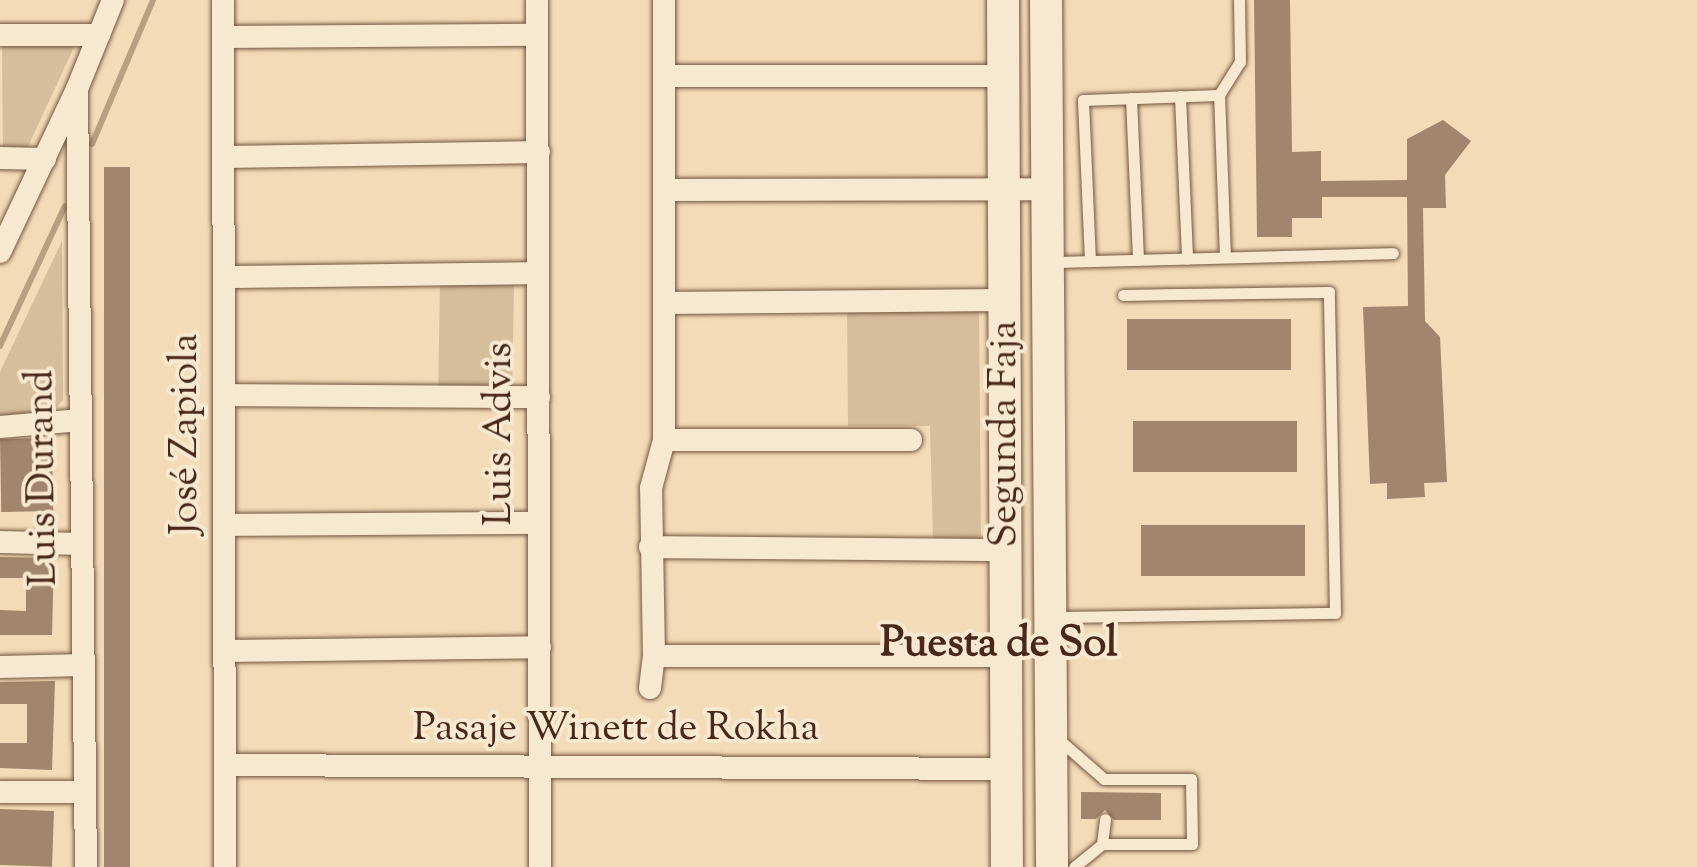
<!DOCTYPE html>
<meta charset="utf-8">
<style>
body{margin:0}
#map{position:relative;width:1697px;height:867px;overflow:hidden;background:#f3dbb7;font-family:"Sorts Mill Goudy",serif}
div>[style]{position:absolute}
[style*='--x']{left:calc(var(--x)*1px);top:calc(var(--y)*1px);width:calc(var(--w)*1px);rotate:calc(var(--a)*1deg)}
.green>*{inset:0;background:#d6bd9c;transform-origin:0 0}
.stream>*{height:6px;margin:-3px;padding:0 3px;transform-origin:3px;border-radius:3px;background:#b99e82}
.building>*{inset:0;background:#a1856c;transform-origin:0 0}
.roads{filter:drop-shadow(0 0 2px #745541) drop-shadow(0 0 2px #745541)}
.service>*{height:11px;margin:-5.5px;padding:0 5.5px;transform-origin:5.5px;border-radius:5.5px;background:#f7e8d0}
.minor>*{height:22px;margin:-11px;padding:0 11px;transform-origin:11px;border-radius:11px;background:#f7e8d0}
.secondary>*{height:32px;margin:-16px;padding:0 16px;transform-origin:16px;border-radius:16px;background:#f7e8d0}
span{translate:-50% -50%;white-space:nowrap;text-align:center;line-height:1.15;-webkit-text-stroke:8px #f7e8d0;paint-order:stroke}
.street-label{font-size:40px;color:#49281a}
.neighbourhood-label{font-size:42px;color:#49281a;font-weight:700}
</style>
<div id="map">
<div class="green">
<div style="clip-path:polygon(75px 45px,26px 151px,3px 150px,2px 47px)"></div>
<div style="clip-path:polygon(62px 241px,63px 400px,54px 410px,0 418px,0 372px)"></div>
<div style="left:440px;top:283px;width:74px;height:103px;rotate:1deg"></div>
<div style="clip-path:polygon(979px 311px,981px 539px,933px 538px,930px 426px,848px 426px,847px 313px)"></div>
</div>
<div class="stream">
<div style="--x:92;--y:144;--w:156;--a:-67"></div>
<div style="--x:0;--y:346;--w:154;--a:-65.1"></div>
</div>
<div class="building">
<div style="clip-path:polygon(1254px 0,1290px 0,1292px 152px,1321px 151px,1321px 181px,1407px 180px,1407px 139px,1443px 120px,1471px 141px,1445px 175px,1446px 208px,1423px 208px,1425px 321px,1440px 337px,1447px 482px,1424px 483px,1425px 497px,1387px 499px,1387px 483px,1370px 484px,1363px 307px,1408px 306px,1407px 197px,1322px 197px,1322px 218px,1292px 218px,1292px 237px,1257px 237px)"></div>
<div style="left:104px;top:167px;width:26px;height:700px"></div>
<div style="left:1127px;top:319px;width:164px;height:51px"></div>
<div style="left:1297px;top:421px;width:51px;height:164px;rotate:90deg"></div>
<div style="left:52px;top:438px;width:73px;height:52px;rotate:89deg"></div>
<div style="left:1141px;top:525px;width:164px;height:51px"></div>
<div style="clip-path:polygon(0 557px,54px 558px,52px 635px,0 635px,0 610px,26px 611px,26px 578px,0 578px)"></div>
<div style="clip-path:polygon(55px 681px,52px 770px,0 768px,0 743px,27px 743px,27px 704px,0 704px,0 682px)"></div>
<div style="clip-path:polygon(1081px 792px,1161px 793px,1161px 820px,1114px 820px,1105px 810px,1096px 819px,1081px 819px)"></div>
<div style="left:0;top:809px;width:54px;height:56px;rotate:2deg"></div>
</div>
<div class="roads">
<div class="service">
<div style="--x:1180;--y:96;--w:163;--a:87.5"></div>
<div style="--x:1131;--y:98;--w:162;--a:87.5"></div>
<div style="--x:1225;--y:257;--w:162;--a:-92.1"></div>
<div style="--x:1219;--y:95;--w:39;--a:-58"></div>
<div style="--x:1240;--y:62;--w:62;--a:-90.9"></div>
<div style="--x:1090;--y:261;--w:161;--a:-92.5"></div>
<div style="--x:1083;--y:100;--w:136;--a:-2.1"></div>
<div style="--x:1052;--y:262;--w:341;--a:-1.5"></div>
<div style="--x:1067;--y:617;--w:268;--a:-0.9"></div>
<div style="--x:1335;--y:613;--w:321;--a:-91.1"></div>
<div style="--x:1329;--y:292;--w:206;--a:179.2"></div>
<div style="--x:1057;--y:738;--w:62;--a:41.1"></div>
<div style="--x:1104;--y:779;--w:87;--a:0"></div>
<div style="--x:1191;--y:779;--w:65;--a:89.1"></div>
<div style="--x:1192;--y:844;--w:90;--a:180"></div>
<div style="--x:1074;--y:867;--w:36;--a:-39"></div>
<div style="--x:1102;--y:844;--w:25;--a:-83"></div>
</div>
<div class="minor">
<div style="--x:223;--y:0;--w:867;--a:89.87"></div>
<div style="--x:537;--y:0;--w:867;--a:89.8"></div>
<div style="--x:0;--y:35;--w:99;--a:0"></div>
<div style="--x:223;--y:37;--w:314;--a:-0.4"></div>
<div style="--x:664;--y:76;--w:339;--a:0"></div>
<div style="--x:77;--y:89;--w:778;--a:89.34"></div>
<div style="--x:224;--y:157;--w:315;--a:-0.9"></div>
<div style="--x:0;--y:158;--w:45;--a:1.3"></div>
<div style="--x:664;--y:190;--w:384;--a:-0.1"></div>
<div style="--x:0;--y:252;--w:180;--a:-64.7"></div>
<div style="--x:77;--y:89;--w:96;--a:-68"></div>
<div style="--x:224;--y:277;--w:314;--a:-0.7"></div>
<div style="--x:664;--y:303;--w:341;--a:-0.5"></div>
<div style="--x:224;--y:395;--w:315;--a:0.4"></div>
<div style="--x:0;--y:427;--w:81;--a:-4.9"></div>
<div style="--x:664;--y:440;--w:247;--a:0"></div>
<div style="--x:224;--y:525;--w:315;--a:-0.4"></div>
<div style="--x:0;--y:542;--w:82;--a:1.4"></div>
<div style="--x:650;--y:547;--w:356;--a:0.5"></div>
<div style="--x:225;--y:651;--w:315;--a:-0.7"></div>
<div style="--x:654;--y:656;--w:352;--a:0"></div>
<div style="--x:0;--y:667;--w:84;--a:-1.4"></div>
<div style="--x:650;--y:688;--w:32;--a:-83"></div>
<div style="--x:654;--y:656;--w:168;--a:-91"></div>
<div style="--x:651;--y:488;--w:50;--a:-74.8"></div>
<div style="--x:664;--y:440;--w:440;--a:-90"></div>
<div style="--x:225;--y:765;--w:782;--a:0.29"></div>
<div style="--x:0;--y:792;--w:85;--a:0"></div>
</div>
<div class="secondary">
<div style="--x:1003;--y:0;--w:867;--a:89.74"></div>
<div style="--x:1046;--y:0;--w:867;--a:89.6"></div>
</div>
</div>
<div class="street-label">
<span style="left:187px;top:434px;rotate:-90deg">José Zapiola</span>
<span style="left:501px;top:434px;rotate:-90deg">Luis Advis</span>
<span style="left:1006px;top:434px;rotate:-90deg">Segunda Faja</span>
<span style="left:44px;top:478px;rotate:-91deg">Luis Durand</span>
<span style="left:616px;top:730px">Pasaje Winett de Rokha</span>
</div>
<div class="neighbourhood-label">
<span style="left:999px;top:645px">Puesta de Sol</span>
</div>
</div>
